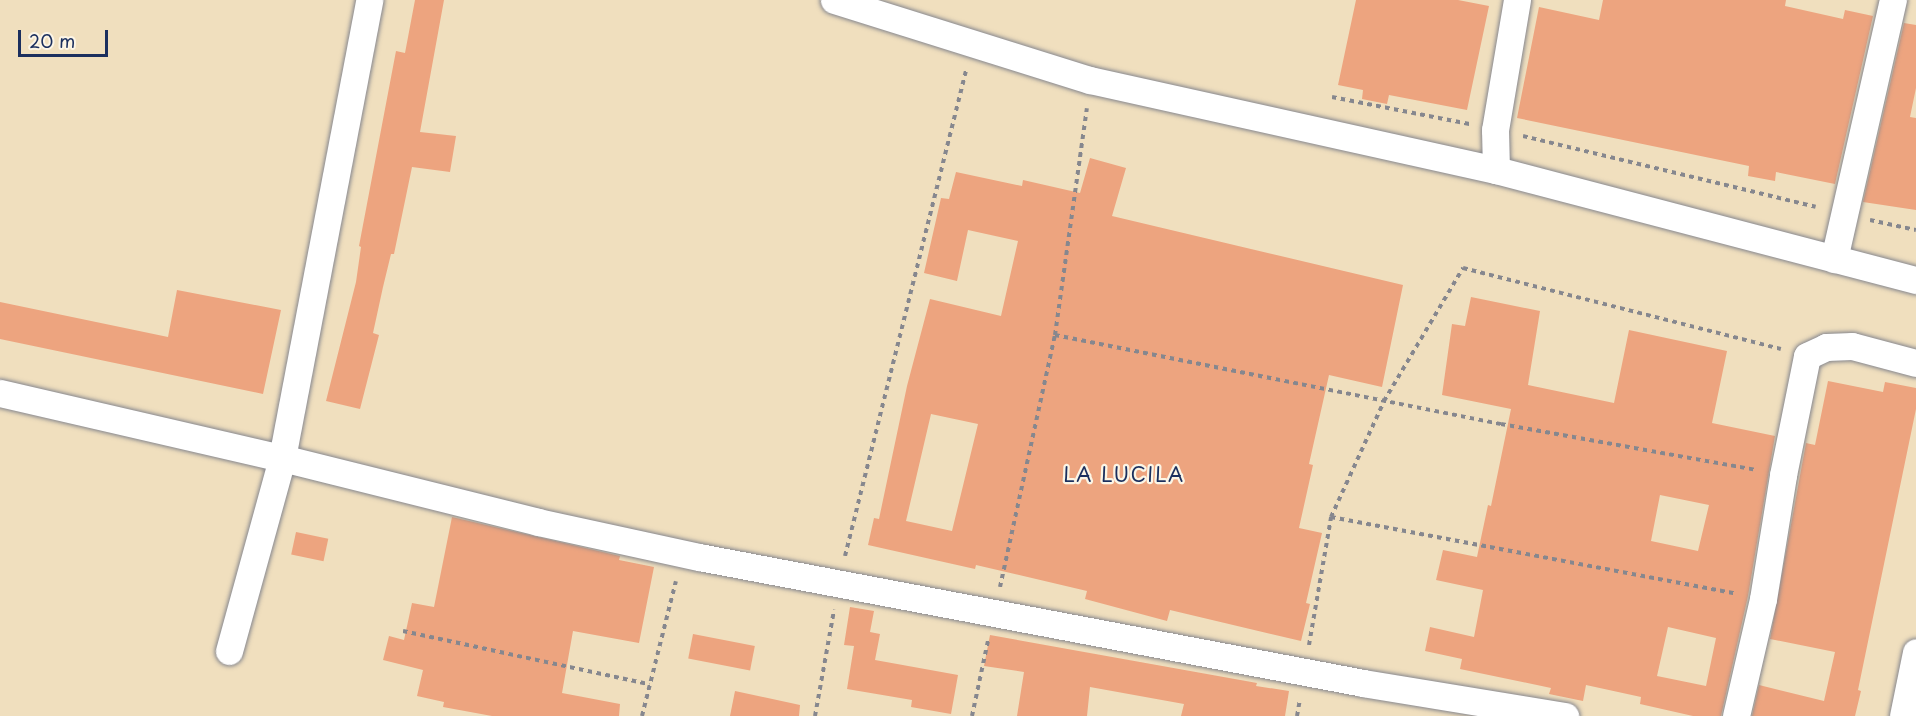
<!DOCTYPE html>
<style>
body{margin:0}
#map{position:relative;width:1916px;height:716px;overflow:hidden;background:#f0dfbe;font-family:"Playpen Sans",sans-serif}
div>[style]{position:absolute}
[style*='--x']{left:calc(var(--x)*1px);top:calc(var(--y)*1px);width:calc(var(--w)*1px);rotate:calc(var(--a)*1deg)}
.building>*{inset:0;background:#eda47f;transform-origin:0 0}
.path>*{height:4px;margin-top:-2px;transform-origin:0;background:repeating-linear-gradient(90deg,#86878e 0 4.5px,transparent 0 9px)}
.roads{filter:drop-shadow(0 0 2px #86878e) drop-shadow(0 0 2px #86878e)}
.street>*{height:27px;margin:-13.5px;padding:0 13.5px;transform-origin:13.5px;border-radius:13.5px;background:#fff}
span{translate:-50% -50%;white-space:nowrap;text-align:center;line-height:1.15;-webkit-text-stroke:4.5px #fcf5e5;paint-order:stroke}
.neighbourhood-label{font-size:20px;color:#1b2f5e;letter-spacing:1.5px}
.scale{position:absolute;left:18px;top:30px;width:90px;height:27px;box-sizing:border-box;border:3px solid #1b2f5e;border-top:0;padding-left:8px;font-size:18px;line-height:21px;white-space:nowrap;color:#1b2f5e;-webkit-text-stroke:4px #fcf5e5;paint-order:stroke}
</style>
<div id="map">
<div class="building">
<div style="clip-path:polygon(415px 0,444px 0,420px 132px,456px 136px,450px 172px,412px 167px,394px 254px,391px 254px,383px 287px,373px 333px,379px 335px,360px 409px,326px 401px,356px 282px,361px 247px,359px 246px,396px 51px,405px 53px)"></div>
<div style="clip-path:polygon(1356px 0,1458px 0,1489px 6px,1467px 110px,1389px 95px,1387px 104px,1362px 99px,1363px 90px,1338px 85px)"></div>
<div style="clip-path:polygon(1603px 0,1786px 0,1785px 6px,1843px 19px,1845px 10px,1873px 16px,1835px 184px,1776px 172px,1775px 181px,1748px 176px,1749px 166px,1517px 118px,1539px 7px,1599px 20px)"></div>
<div style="clip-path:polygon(1904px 23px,1916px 25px,1916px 88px,1910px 117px,1916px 118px,1916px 210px,1863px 202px)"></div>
<div style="clip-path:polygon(evenodd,1090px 158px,1126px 168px,1112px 216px,1403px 285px,1382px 387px,1329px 375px,1309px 464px,1313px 465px,1299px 528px,1322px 533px,1306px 603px,1310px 604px,1301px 641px,1170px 610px,1167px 621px,1085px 599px,1087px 591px,976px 565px,975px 569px,868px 545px,874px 518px,879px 519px,907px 386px,930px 299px,1001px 316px,1018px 241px,968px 230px,957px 281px,924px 273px,941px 198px,949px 199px,956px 172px,1022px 186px,1023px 180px,1080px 193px,1090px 158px,931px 414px,978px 424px,952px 531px,906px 521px,931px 414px)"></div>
<div style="clip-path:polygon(177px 290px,281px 310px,263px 394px,0 339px,0 302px,168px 337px)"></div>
<div style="clip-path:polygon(evenodd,1471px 297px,1540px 311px,1528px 385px,1614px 403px,1629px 330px,1727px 351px,1712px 423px,1775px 436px,1748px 596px,1721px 716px,1693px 716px,1640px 704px,1641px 697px,1586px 685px,1583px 701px,1549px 694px,1551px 688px,1460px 669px,1462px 659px,1425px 651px,1430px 627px,1474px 637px,1483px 590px,1436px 580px,1443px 550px,1477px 557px,1488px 505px,1491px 506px,1511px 409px,1442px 395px,1452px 324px,1465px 326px,1471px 297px,1660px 495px,1709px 505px,1698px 551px,1651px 541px,1660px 495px,1471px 297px,1668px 627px,1716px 638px,1706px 686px,1657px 676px,1668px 627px)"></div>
<div style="clip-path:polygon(1828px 381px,1883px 392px,1885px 382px,1916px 388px,1916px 409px,1858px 690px,1861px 691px,1855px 716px,1752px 716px,1759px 685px,1824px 701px,1835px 652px,1770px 639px,1806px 443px,1815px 445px)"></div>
<div style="clip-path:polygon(452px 517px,620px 556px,619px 560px,654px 567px,639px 643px,573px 631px,562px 693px,620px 704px,619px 716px,492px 716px,443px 707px,444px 702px,417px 696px,423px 670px,383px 660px,389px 636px,404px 640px,412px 603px,434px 607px)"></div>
<div style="left:296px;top:532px;width:33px;height:23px;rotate:12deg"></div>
<div style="clip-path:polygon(850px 607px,874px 611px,870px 632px,880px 634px,875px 660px,958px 675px,951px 714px,911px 707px,912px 700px,847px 689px,854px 646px,844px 645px)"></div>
<div style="left:693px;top:634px;width:63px;height:25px;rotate:11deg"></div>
<div style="clip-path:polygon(990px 635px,1257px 683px,1256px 686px,1289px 691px,1285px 716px,1181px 716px,1184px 704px,1090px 687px,1087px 716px,1017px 716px,1024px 672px,984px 666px)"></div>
<div style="clip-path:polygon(735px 691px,800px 705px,799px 716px,730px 716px)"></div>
</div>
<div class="path">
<div style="--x:1332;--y:97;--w:140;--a:11.1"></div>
<div style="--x:1523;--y:136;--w:301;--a:13.6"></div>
<div style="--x:1870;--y:220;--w:47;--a:12.3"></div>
<div style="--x:1055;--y:335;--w:455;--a:11.3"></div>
<div style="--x:1501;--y:424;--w:259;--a:10.2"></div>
<div style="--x:1331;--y:517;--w:413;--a:10.7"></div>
<div style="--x:845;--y:556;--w:500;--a:-76"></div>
<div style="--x:1000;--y:587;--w:258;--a:-77.7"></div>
<div style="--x:1055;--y:335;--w:229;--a:-82"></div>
<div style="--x:403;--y:631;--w:252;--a:12.2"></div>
<div style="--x:1309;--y:645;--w:130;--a:-80.2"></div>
<div style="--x:1331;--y:517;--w:128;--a:-65.4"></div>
<div style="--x:1384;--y:401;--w:155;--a:-59.3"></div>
<div style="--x:1463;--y:268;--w:328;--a:14.3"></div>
<div style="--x:642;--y:716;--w:139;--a:-75.9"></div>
<div style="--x:815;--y:716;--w:108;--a:-79.8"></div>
<div style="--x:972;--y:716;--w:77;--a:-78"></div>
<div style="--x:1297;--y:716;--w:17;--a:-80"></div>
</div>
<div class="roads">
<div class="street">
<div style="--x:834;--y:0;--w:268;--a:17.4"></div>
<div style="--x:1090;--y:80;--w:416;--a:12.5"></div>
<div style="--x:1496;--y:170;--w:434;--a:14.7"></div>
<div style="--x:1496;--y:170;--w:40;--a:-91.4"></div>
<div style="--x:1495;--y:130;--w:132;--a:-80.4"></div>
<div style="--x:1834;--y:259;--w:266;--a:-77.2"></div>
<div style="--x:0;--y:393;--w:289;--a:13"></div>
<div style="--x:282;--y:458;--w:466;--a:-79.2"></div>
<div style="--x:229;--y:651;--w:200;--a:-74.6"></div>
<div style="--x:282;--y:458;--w:264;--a:14"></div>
<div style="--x:538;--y:522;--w:165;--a:12.3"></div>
<div style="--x:699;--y:557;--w:676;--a:10.74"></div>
<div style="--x:1363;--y:683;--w:205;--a:9.3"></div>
<div style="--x:1736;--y:716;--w:120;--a:-77"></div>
<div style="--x:1763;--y:599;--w:126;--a:-80.8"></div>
<div style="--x:1783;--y:475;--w:121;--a:-78.6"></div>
<div style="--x:1807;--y:356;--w:21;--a:-25"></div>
<div style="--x:1826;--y:347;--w:26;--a:-2"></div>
<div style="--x:1852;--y:346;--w:66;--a:14.9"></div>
<div style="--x:1903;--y:716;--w:65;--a:-78.5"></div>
</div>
</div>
<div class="neighbourhood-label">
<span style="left:1124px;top:474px">LA LUCILA</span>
</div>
<div class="scale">20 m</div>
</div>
